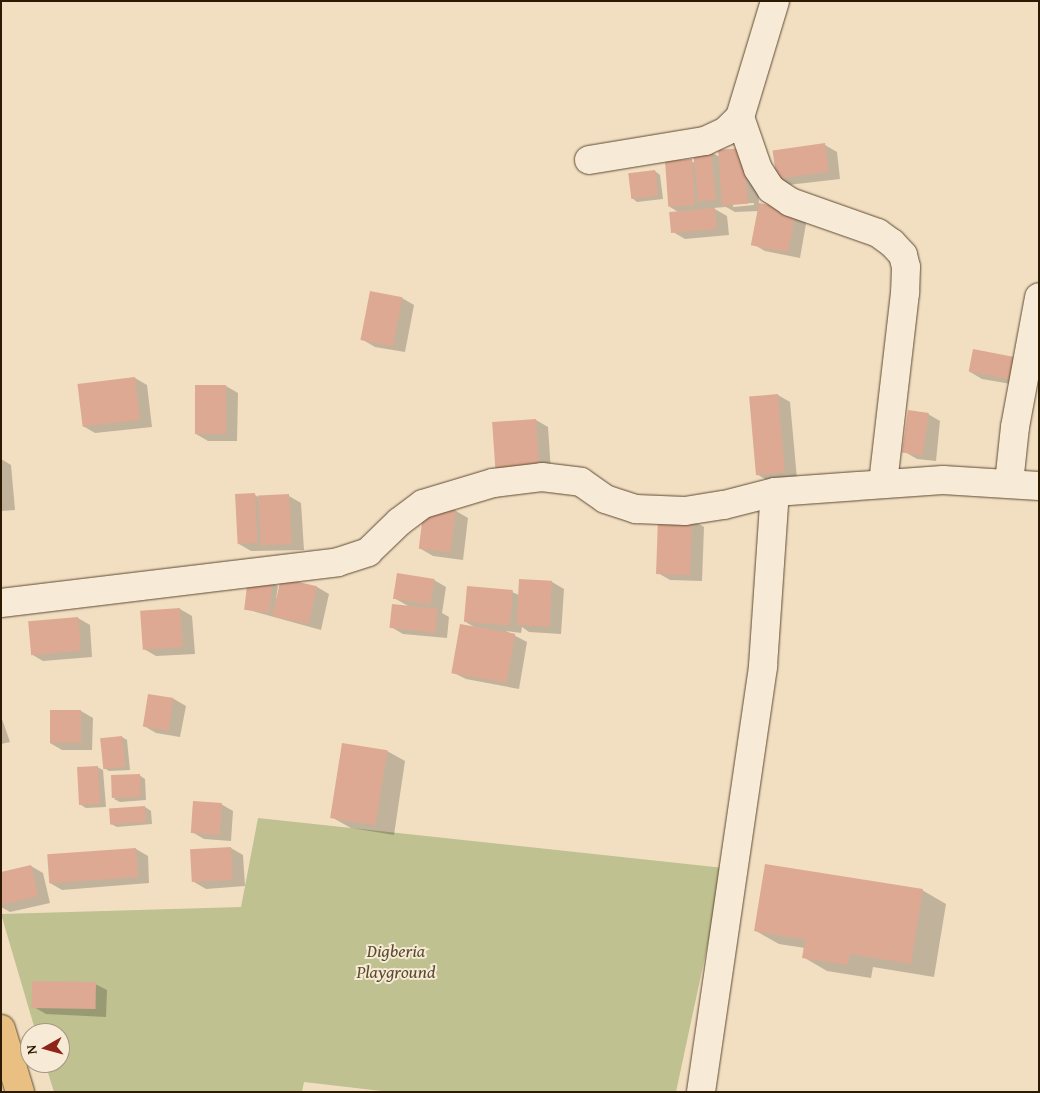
<!DOCTYPE html>
<style>
body{margin:0}
#map{position:relative;width:1040px;height:1093px;overflow:hidden;background:#f2dfc2;font-family:"Gentium Book Plus",serif}
div>[style]{position:absolute}
[style*='--x']{left:calc(var(--x)*1px);top:calc(var(--y)*1px);width:calc(var(--w)*1px);rotate:calc(var(--a)*1deg)}
.green>*{inset:0;background:#bfc190}
.shadow>*{inset:0;background:#0003}
.building>*{inset:0;background:#dea992;transform-origin:0 0}
.roads{filter:drop-shadow(0 0 1px #5e4b33) drop-shadow(0 0 1px #5e4b33)}
.minor>*{height:28px;margin:-14px;padding:0 14px;transform-origin:14px;border-radius:14px;background:#f7ead7}
.major>*{height:28px;margin:-14px;padding:0 14px;transform-origin:14px;border-radius:14px;background:#e9c081}
span{translate:-50% -50%;white-space:nowrap;text-align:center;line-height:1.15;-webkit-text-stroke:4px #f7ead7;paint-order:stroke}
.park-label{font-size:18px;color:#594c2d;font-style:italic}
.frame{position:absolute;inset:0;border:2px solid #2d1a03;pointer-events:none}
.north{position:absolute;left:20px;top:1023px;width:50px;height:50px;box-sizing:border-box;background:#f7ead7;border:1px solid #a69782;border-radius:50%;rotate:263deg;font-size:14px;font-weight:700;line-height:20px;text-align:center;color:#2d1a03}
.north::after{content:'';display:block;margin:auto;width:18px;height:22px;background:#8f2418;clip-path:polygon(50% 0,100% 100%,50% 72%,0 100%)}
</style>
<div id="map">
<div class="green">
<div style="clip-path:polygon(258px 818px,724px 868px,676px 1092px,390px 1092px,304px 1082px,302px 1092px,54px 1092px,45px 1063px,60px 1063px,60px 1033px,36px 1033px,1px 914px,241px 907px)"></div>
</div>
<div class="shadow">
<div style="clip-path:polygon(825px 145px,837px 152px,840px 179px,788px 185px,776px 178px)"></div>
<div style="clip-path:polygon(evenodd,710px 152px,720px 157px,756px 156px,759px 204px,807px 218px,800px 258px,765px 251px,753px 244px,759px 211px,735px 212px,726px 207px,713px 208px,727px 216px,729px 235px,685px 239px,673px 232px,680px 213px,670px 207px,691px 161px,695px 163px,710px 152px,754px 203px,754px 205px,733px 207px,733px 204px,754px 203px)"></div>
<div style="clip-path:polygon(655px 171px,660px 175px,663px 199px,637px 202px,632px 198px)"></div>
<div style="clip-path:polygon(402px 298px,414px 305px,405px 352px,375px 347px,363px 340px)"></div>
<div style="clip-path:polygon(974px 351px,1022px 386px,982px 379px,970px 372px)"></div>
<div style="clip-path:polygon(135px 378px,147px 385px,152px 427px,95px 433px,83px 426px)"></div>
<div style="clip-path:polygon(226px 386px,238px 393px,237px 441px,208px 441px,196px 434px)"></div>
<div style="clip-path:polygon(778px 395px,790px 402px,797px 479px,770px 482px,758px 475px)"></div>
<div style="clip-path:polygon(928px 414px,940px 421px,936px 461px,917px 459px,905px 452px)"></div>
<div style="clip-path:polygon(536px 420px,548px 427px,551px 471px,508px 474px,496px 467px)"></div>
<div style="clip-path:polygon(1px 459px,11px 465px,15px 510px,1px 511px)"></div>
<div style="clip-path:polygon(255px 495px,260px 498px,289px 496px,301px 503px,304px 550px,251px 551px,239px 544px)"></div>
<div style="clip-path:polygon(425px 508px,456px 511px,468px 518px,463px 560px,433px 556px,421px 549px)"></div>
<div style="clip-path:polygon(692px 520px,704px 527px,702px 581px,670px 580px,658px 573px)"></div>
<div style="clip-path:polygon(434px 580px,446px 587px,442px 613px,449px 617px,447px 638px,403px 634px,391px 627px,410px 607px,394px 598px)"></div>
<div style="clip-path:polygon(552px 582px,564px 589px,561px 634px,529px 632px,522px 627px,521px 633px,506px 631px,527px 642px,519px 689px,466px 679px,454px 673px,476px 628px,464px 621px,512px 592px,519px 595px)"></div>
<div style="clip-path:polygon(272px 583px,278px 586px,276px 599px,317px 587px,329px 594px,321px 630px,245px 609px)"></div>
<div style="clip-path:polygon(180px 609px,192px 616px,195px 654px,156px 656px,144px 649px)"></div>
<div style="clip-path:polygon(78px 618px,90px 625px,92px 657px,43px 661px,31px 654px)"></div>
<div style="clip-path:polygon(174px 699px,186px 706px,180px 737px,156px 733px,144px 726px)"></div>
<div style="clip-path:polygon(81px 711px,93px 718px,92px 750px,62px 750px,50px 743px)"></div>
<div style="clip-path:polygon(1px 716px,10px 742px,1px 744px)"></div>
<div style="clip-path:polygon(122px 737px,127px 740px,130px 770px,109px 771px,104px 768px)"></div>
<div style="clip-path:polygon(343px 744px,387px 751px,405px 761px,394px 835px,351px 828px,333px 818px)"></div>
<div style="clip-path:polygon(97px 767px,103px 770px,106px 807px,86px 808px,81px 805px)"></div>
<div style="clip-path:polygon(139px 775px,145px 779px,146px 800px,120px 802px,114px 799px)"></div>
<div style="clip-path:polygon(221px 804px,233px 811px,231px 841px,204px 839px,192px 832px)"></div>
<div style="clip-path:polygon(145px 807px,151px 811px,152px 824px,117px 827px,111px 824px)"></div>
<div style="clip-path:polygon(231px 848px,243px 855px,245px 886px,206px 889px,194px 882px)"></div>
<div style="clip-path:polygon(136px 849px,148px 856px,149px 883px,62px 890px,50px 883px)"></div>
<div style="clip-path:polygon(31px 866px,43px 873px,50px 903px,10px 912px,1px 907px,1px 873px)"></div>
<div style="clip-path:polygon(922px 890px,946px 904px,934px 977px,873px 967px,871px 978px,827px 971px,803px 957px,805px 948px,779px 944px,756px 931px)"></div>
<div style="clip-path:polygon(95px 984px,107px 990px,106px 1017px,46px 1014px,34px 1007px)"></div>
</div>
<div class="building">
<div style="left:825px;top:143px;width:29px;height:53px;rotate:82deg"></div>
<div style="left:744px;top:148px;width:56px;height:26px;rotate:86deg"></div>
<div style="left:711px;top:151px;width:49px;height:18px;rotate:84deg"></div>
<div style="left:692px;top:159px;width:46px;height:27px;rotate:86deg"></div>
<div style="left:655px;top:170px;width:26px;height:27px;rotate:83deg"></div>
<div style="left:759px;top:203px;width:38px;height:43px;rotate:11deg"></div>
<div style="left:715px;top:208px;width:21px;height:46px;rotate:85deg"></div>
<div style="left:370px;top:291px;width:33px;height:50px;rotate:11deg"></div>
<div style="left:973px;top:349px;width:42px;height:23px;rotate:11deg"></div>
<div style="left:135px;top:377px;width:43px;height:58px;rotate:83deg"></div>
<div style="left:195px;top:385px;width:31px;height:49px"></div>
<div style="left:778px;top:394px;width:79px;height:29px;rotate:85deg"></div>
<div style="left:908px;top:410px;width:21px;height:43px;rotate:8deg"></div>
<div style="left:536px;top:419px;width:46px;height:44px;rotate:86deg"></div>
<div style="left:255px;top:493px;width:50px;height:20px;rotate:87deg"></div>
<div style="left:289px;top:494px;width:50px;height:31px;rotate:87deg"></div>
<div style="left:424px;top:506px;width:32px;height:43px;rotate:7deg"></div>
<div style="left:658px;top:518px;width:34px;height:56px;rotate:2deg"></div>
<div style="left:397px;top:573px;width:38px;height:26px;rotate:9deg"></div>
<div style="left:248px;top:578px;width:25px;height:32px;rotate:7deg"></div>
<div style="left:281px;top:578px;width:37px;height:39px;rotate:13deg"></div>
<div style="left:519px;top:579px;width:33px;height:46px;rotate:3deg"></div>
<div style="left:467px;top:586px;width:46px;height:36px;rotate:5deg"></div>
<div style="left:392px;top:604px;width:46px;height:24px;rotate:6deg"></div>
<div style="left:180px;top:608px;width:39px;height:40px;rotate:86deg"></div>
<div style="left:78px;top:617px;width:34px;height:50px;rotate:85deg"></div>
<div style="left:460px;top:624px;width:56px;height:50px;rotate:10deg"></div>
<div style="left:148px;top:694px;width:26px;height:33px;rotate:9deg"></div>
<div style="left:50px;top:710px;width:31px;height:33px"></div>
<div style="left:122px;top:736px;width:31px;height:22px;rotate:84deg"></div>
<div style="left:342px;top:743px;width:46px;height:76px;rotate:9deg"></div>
<div style="left:98px;top:766px;width:38px;height:21px;rotate:87deg"></div>
<div style="left:140px;top:774px;width:23px;height:29px;rotate:88deg"></div>
<div style="left:193px;top:801px;width:29px;height:32px;rotate:4deg"></div>
<div style="left:145px;top:806px;width:16px;height:36px;rotate:86deg"></div>
<div style="left:231px;top:847px;width:33px;height:41px;rotate:87deg"></div>
<div style="left:136px;top:848px;width:29px;height:89px;rotate:86deg"></div>
<div style="clip-path:polygon(765px 864px,923px 889px,911px 964px,850px 954px,848px 965px,802px 958px,805px 940px,754px 931px)"></div>
<div style="clip-path:polygon(31px 865px,38px 896px,1px 905px,1px 872px)"></div>
<div style="left:32px;top:981px;width:64px;height:27px;rotate:1deg"></div>
</div>
<div class="roads">
<div class="minor">
<div style="--x:740;--y:117;--w:55;--a:70.9"></div>
<div style="--x:758;--y:169;--w:24;--a:57"></div>
<div style="--x:771;--y:189;--w:23;--a:34"></div>
<div style="--x:790;--y:202;--w:93;--a:19.4"></div>
<div style="--x:878;--y:233;--w:17;--a:36"></div>
<div style="--x:892;--y:243;--w:16;--a:47"></div>
<div style="--x:903;--y:255;--w:12;--a:76"></div>
<div style="--x:906;--y:267;--w:26;--a:92"></div>
<div style="--x:905;--y:293;--w:192;--a:96.6"></div>
<div style="--x:589;--y:160;--w:118;--a:-9.3"></div>
<div style="--x:705;--y:141;--w:23;--a:-25"></div>
<div style="--x:726;--y:131;--w:20;--a:-45"></div>
<div style="--x:740;--y:117;--w:121;--a:-73.2"></div>
<div style="--x:1009;--y:483;--w:56;--a:-83.9"></div>
<div style="--x:1015;--y:427;--w:132;--a:-79.5"></div>
<div style="--x:1;--y:603;--w:339;--a:-6.9"></div>
<div style="--x:338;--y:562;--w:32;--a:-18"></div>
<div style="--x:368;--y:552;--w:43;--a:-44.1"></div>
<div style="--x:399;--y:522;--w:30;--a:-37"></div>
<div style="--x:423;--y:504;--w:73;--a:-16.7"></div>
<div style="--x:493;--y:483;--w:49;--a:-7"></div>
<div style="--x:542;--y:477;--w:39;--a:7"></div>
<div style="--x:581;--y:482;--w:29;--a:35"></div>
<div style="--x:605;--y:499;--w:33;--a:18"></div>
<div style="--x:636;--y:509;--w:49;--a:2.3"></div>
<div style="--x:685;--y:511;--w:39;--a:-9"></div>
<div style="--x:724;--y:505;--w:53;--a:-14.3"></div>
<div style="--x:775;--y:492;--w:168;--a:-4.1"></div>
<div style="--x:943;--y:480;--w:96;--a:3.6"></div>
<div style="--x:701;--y:1092;--w:430;--a:-81.7"></div>
<div style="--x:763;--y:666;--w:174;--a:-86.1"></div>
</div>
<div class="major">
<div style="--x:1;--y:1029;--w:66;--a:73.2"></div>
</div>
</div>
<div class="park-label">
<span style="left:396px;top:962px">Digberia<br>Playground</span>
</div>
<div class="frame"></div>
<div class="north">N</div>
</div>
